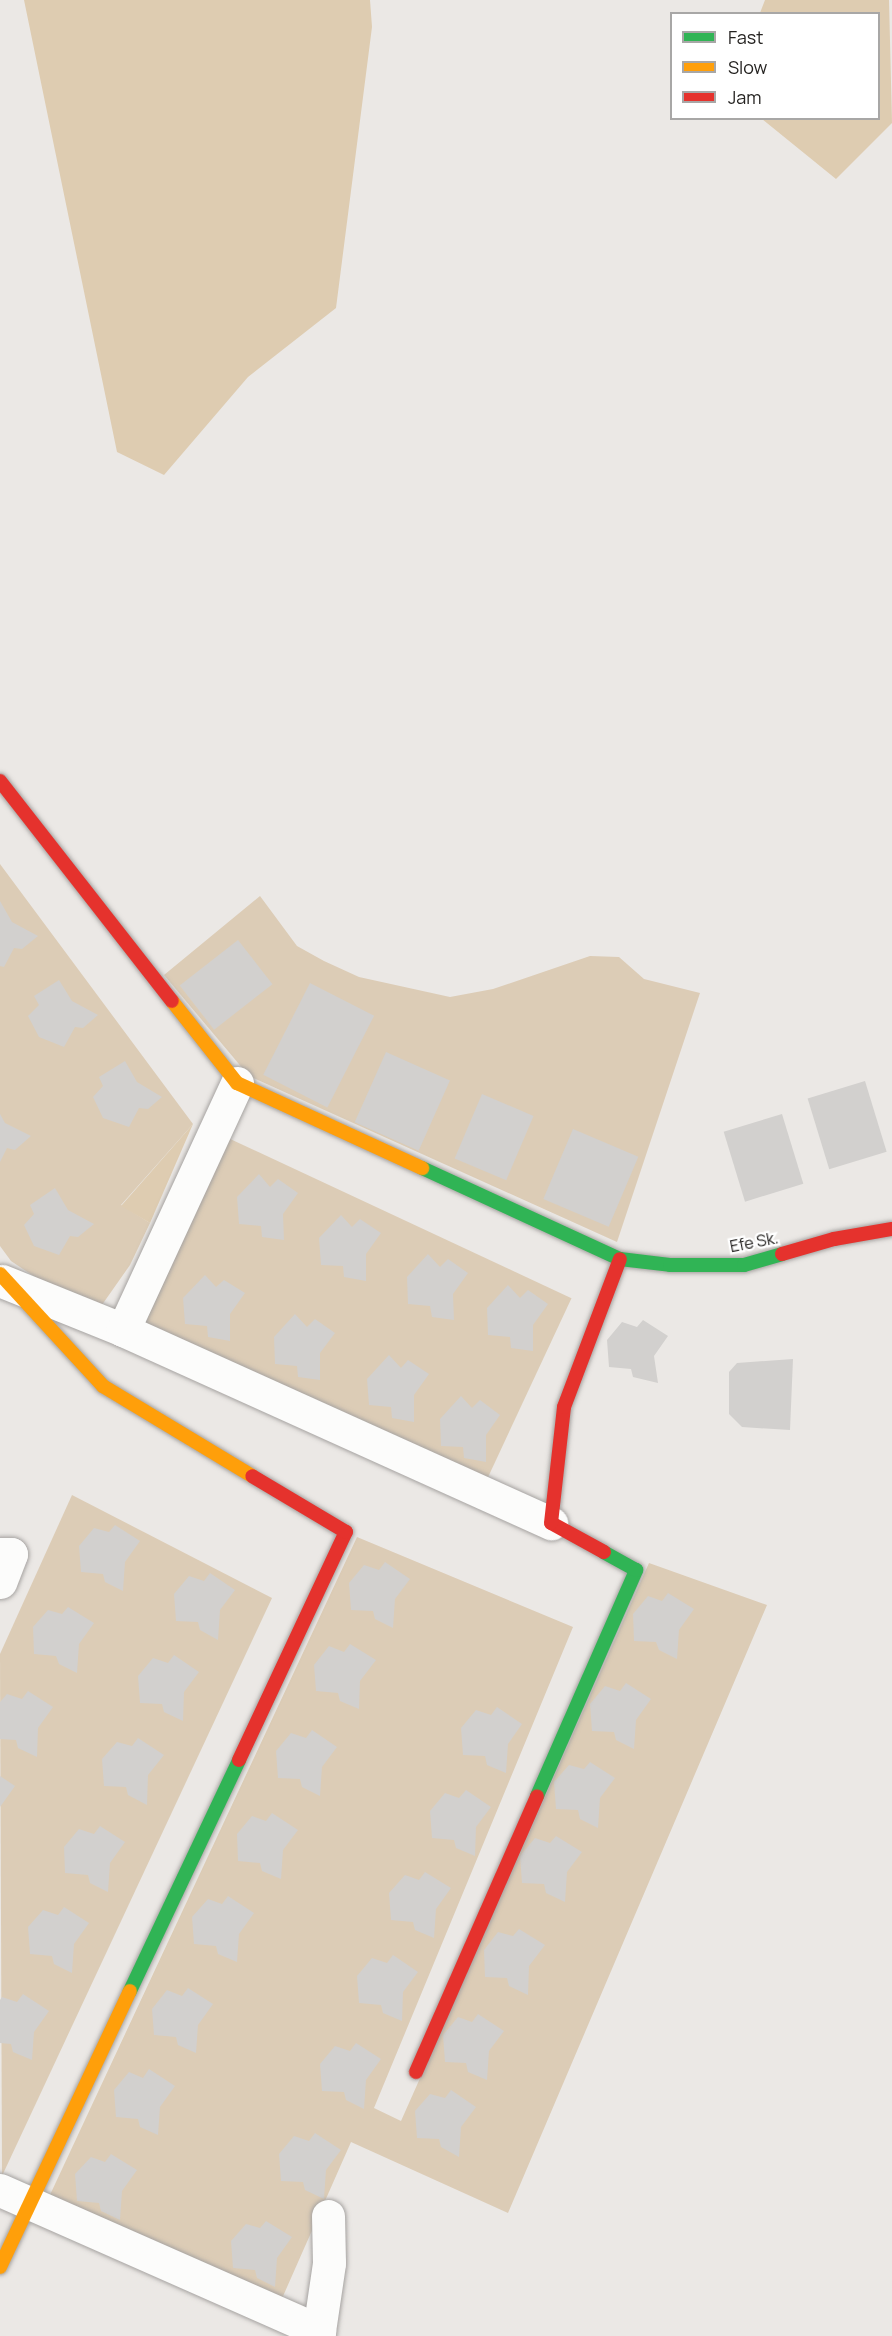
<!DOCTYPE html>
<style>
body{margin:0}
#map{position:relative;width:892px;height:2336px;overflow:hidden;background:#ebe8e5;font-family:Manrope,sans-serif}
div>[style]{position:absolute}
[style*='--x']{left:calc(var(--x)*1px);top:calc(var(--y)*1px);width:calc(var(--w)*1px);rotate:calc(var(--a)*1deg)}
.green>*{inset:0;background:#dcccb6;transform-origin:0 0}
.forest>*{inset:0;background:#deccb1}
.building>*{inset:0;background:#d2d0ce;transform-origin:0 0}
.roads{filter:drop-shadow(0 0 2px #a6a3a1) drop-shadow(0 0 2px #a6a3a1)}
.street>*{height:33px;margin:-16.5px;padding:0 16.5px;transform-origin:16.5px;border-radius:16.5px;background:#fcfcfb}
.fast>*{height:14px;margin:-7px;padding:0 7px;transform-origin:7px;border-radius:7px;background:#30b455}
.slow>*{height:14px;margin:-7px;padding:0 7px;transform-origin:7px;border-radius:7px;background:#ff9f0a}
.jam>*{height:14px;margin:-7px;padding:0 7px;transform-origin:7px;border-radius:7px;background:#e5322d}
span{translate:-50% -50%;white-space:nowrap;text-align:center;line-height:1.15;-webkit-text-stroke:4.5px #fff;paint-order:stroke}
.street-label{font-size:16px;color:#252321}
.legend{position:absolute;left:670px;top:12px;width:210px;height:108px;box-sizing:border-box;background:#fff;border:2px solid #a8a7a6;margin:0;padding:8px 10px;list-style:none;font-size:18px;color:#252321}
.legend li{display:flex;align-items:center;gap:12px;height:30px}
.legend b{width:30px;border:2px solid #a8a7a6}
</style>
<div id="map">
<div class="green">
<div style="clip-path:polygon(0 864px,193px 1124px,121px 1205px,150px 1223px,130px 1265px,97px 1312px,53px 1289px,11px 1261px,0 1246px)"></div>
<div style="clip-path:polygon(260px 896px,297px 946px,324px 961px,359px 977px,450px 997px,493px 989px,590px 956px,619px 957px,644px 979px,700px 993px,617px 1242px,249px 1076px,164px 975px)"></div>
<div style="left:228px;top:1138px;width:379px;height:208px;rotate:25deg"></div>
<div style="clip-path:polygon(72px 1495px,272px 1598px,2px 2176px,0 1654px)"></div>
<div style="clip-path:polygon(357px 1537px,573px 1627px,374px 2108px,401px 2121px,649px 1563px,767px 1605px,508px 2213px,351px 2142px,280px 2303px,49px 2197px)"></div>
</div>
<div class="forest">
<div style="clip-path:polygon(24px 0,370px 0,372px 27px,336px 308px,248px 377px,164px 475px,117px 452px)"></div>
<div style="clip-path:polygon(765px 0,889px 0,892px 123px,836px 179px,762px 119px,878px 118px,878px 14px,760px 13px)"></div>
<div style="clip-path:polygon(193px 1124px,150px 1223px,121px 1206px)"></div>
</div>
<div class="building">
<div style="clip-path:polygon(0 901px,12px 922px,38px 936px,22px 949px,14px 948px,4px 967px,0 966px)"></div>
<div style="left:238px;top:940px;width:56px;height:74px;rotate:52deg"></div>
<div style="clip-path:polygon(59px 980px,72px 1001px,98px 1015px,83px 1028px,75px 1027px,64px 1047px,39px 1037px,28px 1016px,39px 1005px,34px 996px)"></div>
<div style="left:310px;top:983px;width:72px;height:103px;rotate:27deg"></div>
<div style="left:386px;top:1052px;width:70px;height:77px;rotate:24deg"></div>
<div style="clip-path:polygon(125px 1061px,137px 1082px,162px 1097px,148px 1109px,139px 1108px,129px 1127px,103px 1118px,93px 1097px,103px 1086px,99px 1077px)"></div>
<div style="left:865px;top:1081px;width:74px;height:60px;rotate:73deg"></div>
<div style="left:482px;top:1094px;width:56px;height:70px;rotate:23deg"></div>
<div style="clip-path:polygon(0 1114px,5px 1123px,31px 1136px,15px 1150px,7px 1148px,0 1162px)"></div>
<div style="left:782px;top:1114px;width:73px;height:61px;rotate:73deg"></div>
<div style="left:573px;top:1129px;width:71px;height:76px;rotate:23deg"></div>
<div style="clip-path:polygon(259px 1174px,270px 1187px,278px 1179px,298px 1193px,283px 1214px,284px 1240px,262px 1237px,261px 1226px,239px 1224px,237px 1197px)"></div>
<div style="clip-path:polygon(55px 1188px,68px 1210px,94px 1224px,78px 1237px,70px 1236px,59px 1255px,34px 1246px,24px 1225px,34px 1214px,30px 1205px)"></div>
<div style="clip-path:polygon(341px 1215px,352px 1227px,360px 1219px,381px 1233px,366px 1254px,366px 1281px,344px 1277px,343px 1266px,321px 1265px,319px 1238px)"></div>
<div style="clip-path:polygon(428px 1254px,440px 1267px,448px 1259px,468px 1273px,453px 1294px,454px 1320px,432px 1317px,430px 1306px,408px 1304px,407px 1277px)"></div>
<div style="clip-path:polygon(205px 1275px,216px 1287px,224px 1280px,245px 1293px,230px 1314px,230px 1341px,208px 1337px,207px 1326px,185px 1324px,183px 1298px)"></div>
<div style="clip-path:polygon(508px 1285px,520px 1298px,528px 1290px,548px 1304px,533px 1325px,533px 1351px,511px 1348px,510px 1337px,488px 1335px,487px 1308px)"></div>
<div style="clip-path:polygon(295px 1314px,307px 1327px,315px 1319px,335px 1333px,320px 1353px,320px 1380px,298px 1377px,297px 1366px,275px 1364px,274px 1337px)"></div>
<div style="clip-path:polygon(643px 1320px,668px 1336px,654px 1356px,658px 1383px,633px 1377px,631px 1369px,609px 1367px,607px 1340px,622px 1322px,637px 1327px)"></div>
<div style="clip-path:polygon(389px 1355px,401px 1368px,408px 1360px,429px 1374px,414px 1395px,414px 1422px,392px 1418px,391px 1407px,369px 1405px,367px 1379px)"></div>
<div style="clip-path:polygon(793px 1359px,790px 1430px,742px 1427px,729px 1414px,729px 1372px,737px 1363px)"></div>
<div style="clip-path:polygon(461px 1396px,472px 1408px,480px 1400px,500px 1415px,486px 1435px,486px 1462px,464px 1458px,463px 1447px,441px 1446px,440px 1419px)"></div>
<div style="clip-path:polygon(115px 1525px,140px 1541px,125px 1562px,123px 1591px,105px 1582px,103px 1574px,81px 1572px,79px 1546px,94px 1528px,109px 1532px)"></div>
<div style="clip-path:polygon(385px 1562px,410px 1579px,395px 1599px,393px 1628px,375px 1619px,373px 1611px,351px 1610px,349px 1583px,364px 1565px,379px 1570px)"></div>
<div style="clip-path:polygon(210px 1573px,235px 1590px,220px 1610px,218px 1640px,200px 1630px,198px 1622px,176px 1621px,174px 1594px,189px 1576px,204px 1581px)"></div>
<div style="clip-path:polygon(668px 1593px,694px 1609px,679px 1630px,677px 1659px,659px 1650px,656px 1642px,634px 1641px,633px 1614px,648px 1596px,662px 1601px)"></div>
<div style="clip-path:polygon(68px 1607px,94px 1623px,79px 1644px,77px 1673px,59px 1664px,56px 1656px,34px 1654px,33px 1627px,48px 1610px,62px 1614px)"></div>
<div style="clip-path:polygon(350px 1644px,376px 1660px,360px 1681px,359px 1709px,340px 1701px,338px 1693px,316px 1691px,314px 1665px,329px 1646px,344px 1652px)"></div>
<div style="clip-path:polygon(174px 1655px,199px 1672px,184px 1692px,183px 1721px,164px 1712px,162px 1704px,140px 1703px,138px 1676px,153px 1658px,168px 1663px)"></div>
<div style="clip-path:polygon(626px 1683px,651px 1699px,636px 1720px,634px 1749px,616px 1740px,614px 1732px,592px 1731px,590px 1704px,605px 1686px,620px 1691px)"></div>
<div style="clip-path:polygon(28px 1691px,53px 1707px,38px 1728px,37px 1757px,18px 1748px,16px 1740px,0 1739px,0 1702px,7px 1694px,22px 1699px)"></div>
<div style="clip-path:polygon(497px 1707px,522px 1724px,508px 1744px,506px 1773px,487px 1765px,485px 1756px,463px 1755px,461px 1728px,476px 1710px,491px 1715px)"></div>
<div style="clip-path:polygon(312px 1730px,337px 1747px,322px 1767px,320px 1796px,302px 1787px,300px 1779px,278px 1778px,276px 1751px,291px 1733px,306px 1738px)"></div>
<div style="clip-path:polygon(138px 1738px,164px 1755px,148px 1775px,147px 1805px,128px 1795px,126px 1787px,104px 1786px,102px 1759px,117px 1742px,132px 1746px)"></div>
<div style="clip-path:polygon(590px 1762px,615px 1778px,600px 1798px,598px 1828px,580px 1819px,578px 1810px,556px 1809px,554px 1782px,569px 1765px,584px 1769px)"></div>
<div style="clip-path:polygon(0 1776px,15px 1786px,0 1807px)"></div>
<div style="clip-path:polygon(466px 1790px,491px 1807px,476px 1827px,475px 1856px,456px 1848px,454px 1840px,432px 1838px,430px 1811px,445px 1793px,459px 1798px)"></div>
<div style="clip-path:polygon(272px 1813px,298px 1830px,283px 1850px,281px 1879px,262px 1871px,260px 1863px,238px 1861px,237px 1834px,252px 1816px,266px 1821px)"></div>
<div style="clip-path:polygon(100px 1826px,125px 1842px,110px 1863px,108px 1892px,90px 1883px,88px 1875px,65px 1873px,64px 1847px,79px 1829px,94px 1834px)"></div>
<div style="clip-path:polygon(556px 1836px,582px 1852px,567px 1872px,565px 1902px,546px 1893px,544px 1884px,522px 1883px,520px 1856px,535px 1838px,550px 1843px)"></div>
<div style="clip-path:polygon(425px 1872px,451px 1888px,436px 1909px,434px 1938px,415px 1930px,413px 1922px,391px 1920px,389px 1893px,405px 1875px,419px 1880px)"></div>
<div style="clip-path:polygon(228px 1896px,254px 1913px,239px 1934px,237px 1962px,218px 1954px,216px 1946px,194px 1944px,192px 1917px,208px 1899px,222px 1904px)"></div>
<div style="clip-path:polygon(64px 1907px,89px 1923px,74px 1944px,72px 1973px,54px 1964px,52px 1956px,30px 1954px,28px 1927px,43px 1910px,58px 1915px)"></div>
<div style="clip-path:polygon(519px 1929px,545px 1945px,529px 1966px,528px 1995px,509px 1986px,507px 1978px,485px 1977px,484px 1950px,498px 1932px,513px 1936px)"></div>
<div style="clip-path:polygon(393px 1955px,418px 1972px,403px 1992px,402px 2021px,383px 2013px,381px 2005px,359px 2003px,357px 1976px,372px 1958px,387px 1963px)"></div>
<div style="clip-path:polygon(188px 1988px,213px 2004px,198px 2025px,196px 2053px,178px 2045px,176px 2037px,154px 2035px,152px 2009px,167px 1990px,182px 1996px)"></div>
<div style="clip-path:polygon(23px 1994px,49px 2011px,34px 2032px,32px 2060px,13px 2052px,11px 2044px,0 2043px,0 2000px,2px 1997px,17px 2002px)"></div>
<div style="clip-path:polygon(478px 2014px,504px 2031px,489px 2051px,487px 2080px,468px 2072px,466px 2063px,445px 2062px,443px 2035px,458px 2017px,472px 2022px)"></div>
<div style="clip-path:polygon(356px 2043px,381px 2059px,366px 2080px,364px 2109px,346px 2100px,344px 2092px,322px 2091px,320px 2064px,335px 2046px,350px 2051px)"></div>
<div style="clip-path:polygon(149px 2069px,175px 2086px,160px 2107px,158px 2135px,140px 2127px,138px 2119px,116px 2117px,114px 2090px,129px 2072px,143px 2078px)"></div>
<div style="clip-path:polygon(451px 2090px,476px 2107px,461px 2127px,459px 2157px,441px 2147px,439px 2139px,417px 2138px,415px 2111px,430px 2094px,445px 2098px)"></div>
<div style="clip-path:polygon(315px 2133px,341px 2150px,326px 2170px,324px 2199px,305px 2190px,303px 2182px,281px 2181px,279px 2154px,294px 2136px,309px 2141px)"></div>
<div style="clip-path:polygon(111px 2154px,137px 2170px,122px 2191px,120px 2220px,101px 2211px,99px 2203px,77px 2201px,75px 2174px,91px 2157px,105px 2162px)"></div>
<div style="clip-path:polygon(266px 2221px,292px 2237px,277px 2258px,275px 2287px,257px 2278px,255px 2270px,233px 2268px,231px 2241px,246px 2224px,260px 2228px)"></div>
</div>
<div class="roads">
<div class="street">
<div style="--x:2;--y:1281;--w:131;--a:22"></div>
<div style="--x:123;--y:1330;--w:470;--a:24.3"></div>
<div style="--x:123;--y:1330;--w:272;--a:-65.2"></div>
<div style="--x:0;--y:1554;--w:11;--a:0"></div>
<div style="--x:11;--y:1554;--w:30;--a:111"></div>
<div style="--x:0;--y:2190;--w:349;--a:23.8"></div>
<div style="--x:319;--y:2331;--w:5;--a:101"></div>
<div style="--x:319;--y:2331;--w:69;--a:-81.6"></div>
<div style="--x:329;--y:2263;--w:47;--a:-91.2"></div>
</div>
<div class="fast">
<div style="--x:422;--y:1168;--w:218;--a:24.7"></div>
<div style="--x:620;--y:1259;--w:50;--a:6.8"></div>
<div style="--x:670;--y:1265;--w:74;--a:0"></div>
<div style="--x:744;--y:1265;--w:40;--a:-16"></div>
<div style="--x:537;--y:1796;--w:247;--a:-66.3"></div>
<div style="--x:636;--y:1570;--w:37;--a:-151"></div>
<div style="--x:130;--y:1991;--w:255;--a:-64.7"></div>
</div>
<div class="slow">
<div style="--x:172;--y:1001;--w:105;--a:51.6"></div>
<div style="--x:237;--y:1083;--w:204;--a:24.7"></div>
<div style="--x:0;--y:1274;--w:152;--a:47.4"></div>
<div style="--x:103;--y:1386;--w:174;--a:31.1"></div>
<div style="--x:0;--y:2267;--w:305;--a:-64.8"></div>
</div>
<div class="jam">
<div style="--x:0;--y:781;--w:279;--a:52"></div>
<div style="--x:782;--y:1254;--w:54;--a:-16.1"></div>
<div style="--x:834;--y:1239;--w:59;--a:-9.8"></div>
<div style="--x:604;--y:1552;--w:60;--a:-151.3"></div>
<div style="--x:551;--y:1523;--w:117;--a:-83.6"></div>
<div style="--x:564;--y:1407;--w:158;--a:-69.3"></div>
<div style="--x:239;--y:1760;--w:252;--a:-64.9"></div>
<div style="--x:346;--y:1532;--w:109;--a:-149.2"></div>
<div style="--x:416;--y:2072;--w:301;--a:-66.3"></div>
</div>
</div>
<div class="street-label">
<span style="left:754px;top:1242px;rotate:-11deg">Efe Sk.</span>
</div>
<ul class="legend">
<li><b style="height:8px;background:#30b455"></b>Fast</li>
<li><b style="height:8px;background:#ff9f0a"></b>Slow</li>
<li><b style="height:8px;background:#e5322d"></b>Jam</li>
</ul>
</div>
